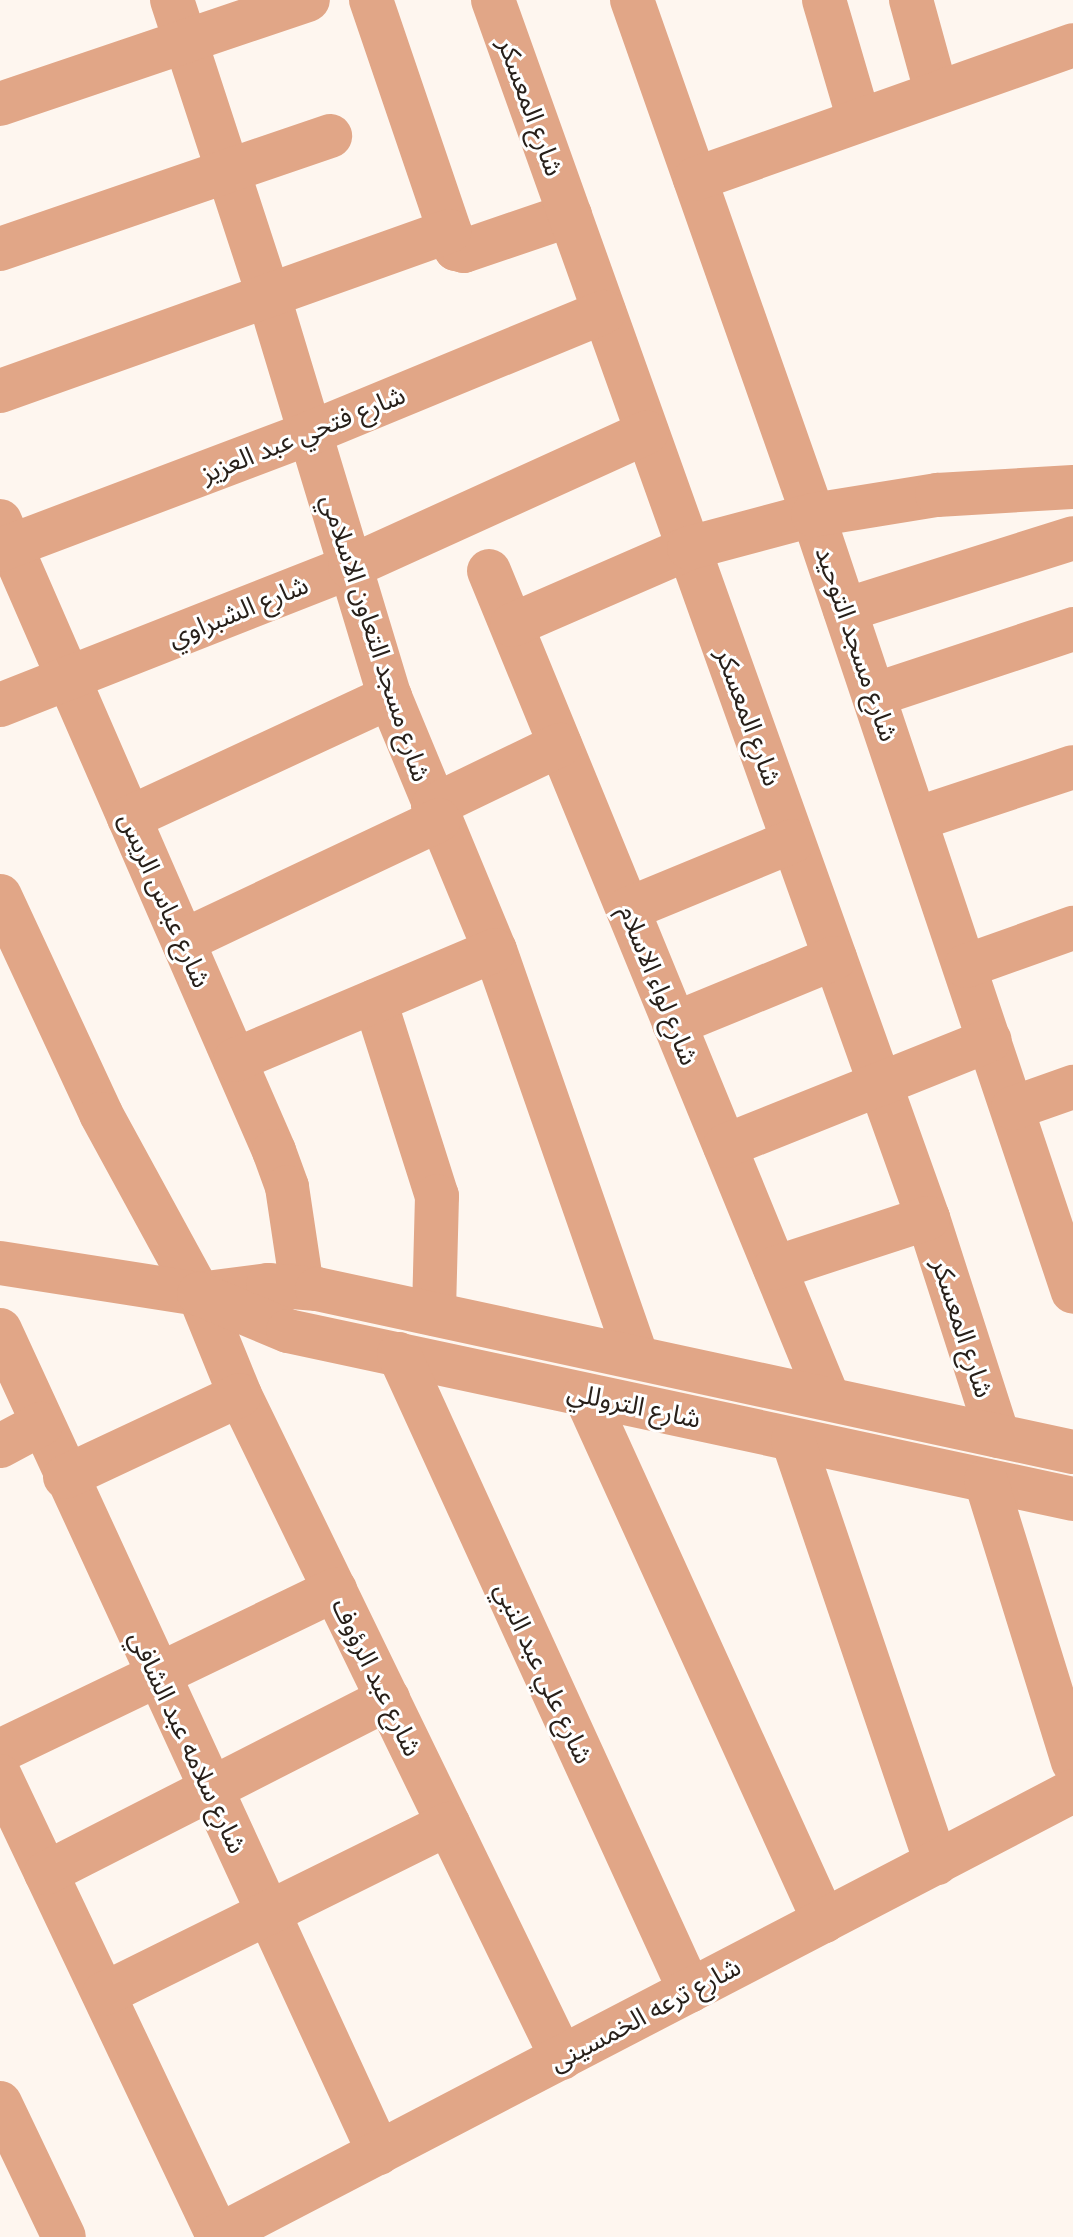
<!DOCTYPE html>
<meta charset="utf-8">
<style>
body{margin:0}
#map{position:relative;width:1073px;height:2237px;overflow:hidden;background:#fef6ef;font-family:Lato,"Noto Sans Arabic",sans-serif}
div>[style]{position:absolute}
[style*='--x']{left:calc(var(--x)*1px);top:calc(var(--y)*1px);width:calc(var(--w)*1px);rotate:calc(var(--a)*1deg)}
.minor>*{height:44px;margin:-22px;padding:0 22px;transform-origin:22px;border-radius:22px;background:#e1a687}
span{translate:-50% -50%;white-space:nowrap;text-align:center;line-height:1.15;-webkit-text-stroke:6px #fff;paint-order:stroke}
.street-label{font-size:26px;color:#28201a}
</style>
<div id="map">
<div class="minor">
<div style="--x:172;--y:0;--w:312;--a:71.9"></div>
<div style="--x:269;--y:297;--w:418;--a:73.2"></div>
<div style="--x:390;--y:697;--w:274;--a:67.5"></div>
<div style="--x:495;--y:950;--w:431;--a:70.8"></div>
<div style="--x:371;--y:0;--w:263;--a:71.2"></div>
<div style="--x:456;--y:249;--w:8;--a:14"></div>
<div style="--x:464;--y:251;--w:112;--a:-18.8"></div>
<div style="--x:493;--y:0;--w:1293;--a:70.35"></div>
<div style="--x:928;--y:1218;--w:229;--a:72.2"></div>
<div style="--x:632;--y:0;--w:546;--a:70.64"></div>
<div style="--x:813;--y:515;--w:819;--a:71.5"></div>
<div style="--x:824;--y:0;--w:125;--a:73.7"></div>
<div style="--x:911;--y:0;--w:94;--a:74.6"></div>
<div style="--x:0;--y:104;--w:325;--a:-18.7"></div>
<div style="--x:695;--y:179;--w:401;--a:-19.5"></div>
<div style="--x:0;--y:249;--w:349;--a:-18.9"></div>
<div style="--x:0;--y:391;--w:477;--a:-19.6"></div>
<div style="--x:0;--y:521;--w:687;--a:66.49"></div>
<div style="--x:274;--y:1151;--w:38;--a:70"></div>
<div style="--x:287;--y:1187;--w:101;--a:81.5"></div>
<div style="--x:0;--y:550;--w:331;--a:-20.7"></div>
<div style="--x:310;--y:433;--w:318;--a:-22.4"></div>
<div style="--x:489;--y:571;--w:894;--a:67.71"></div>
<div style="--x:845;--y:610;--w:239;--a:-17.5"></div>
<div style="--x:512;--y:625;--w:193;--a:-23.5"></div>
<div style="--x:689;--y:548;--w:128;--a:-14.9"></div>
<div style="--x:813;--y:515;--w:126;--a:-9.2"></div>
<div style="--x:937;--y:495;--w:136;--a:-3.4"></div>
<div style="--x:874;--y:695;--w:210;--a:-18.3"></div>
<div style="--x:0;--y:705;--w:376;--a:-21.5"></div>
<div style="--x:350;--y:567;--w:326;--a:-24.4"></div>
<div style="--x:433;--y:806;--w:141;--a:-25.7"></div>
<div style="--x:129;--y:818;--w:288;--a:-24.9"></div>
<div style="--x:916;--y:819;--w:165;--a:-18.3"></div>
<div style="--x:0;--y:896;--w:240;--a:65.1"></div>
<div style="--x:101;--y:1114;--w:205;--a:61.4"></div>
<div style="--x:199;--y:1294;--w:109;--a:67.9"></div>
<div style="--x:240;--y:1395;--w:737;--a:64.1"></div>
<div style="--x:628;--y:909;--w:178;--a:-22.4"></div>
<div style="--x:183;--y:941;--w:283;--a:-25.3"></div>
<div style="--x:966;--y:966;--w:114;--a:-19.6"></div>
<div style="--x:375;--y:1001;--w:205;--a:72.4"></div>
<div style="--x:437;--y:1196;--w:118;--a:91.5"></div>
<div style="--x:674;--y:1024;--w:174;--a:-22.3"></div>
<div style="--x:235;--y:1060;--w:282;--a:-22.9"></div>
<div style="--x:1013;--y:1108;--w:64;--a:-19.3"></div>
<div style="--x:725;--y:1146;--w:285;--a:-21.8"></div>
<div style="--x:0;--y:1263;--w:201;--a:8.9"></div>
<div style="--x:199;--y:1294;--w:70;--a:-7.4"></div>
<div style="--x:268;--y:1285;--w:49;--a:4.7"></div>
<div style="--x:317;--y:1289;--w:773;--a:12.17"></div>
<div style="--x:775;--y:1268;--w:161;--a:-18.1"></div>
<div style="--x:199;--y:1294;--w:96;--a:22.6"></div>
<div style="--x:288;--y:1331;--w:803;--a:12.08"></div>
<div style="--x:0;--y:1330;--w:906;--a:65.27"></div>
<div style="--x:399;--y:1354;--w:700;--a:65.45"></div>
<div style="--x:585;--y:1395;--w:578;--a:65.56"></div>
<div style="--x:793;--y:1440;--w:447;--a:71.3"></div>
<div style="--x:0;--y:1446;--w:47;--a:-28.2"></div>
<div style="--x:65;--y:1477;--w:193;--a:-25.1"></div>
<div style="--x:986;--y:1481;--w:294;--a:72.8"></div>
<div style="--x:0;--y:1751;--w:372;--a:-25.7"></div>
<div style="--x:0;--y:1776;--w:509;--a:64.64"></div>
<div style="--x:46;--y:1873;--w:384;--a:-27"></div>
<div style="--x:104;--y:1994;--w:384;--a:-26.3"></div>
<div style="--x:0;--y:2103;--w:148;--a:64.5"></div>
<div style="--x:216;--y:2237;--w:966;--a:-27.49"></div>
</div>
<div class="street-label">
<span style="left:531px;top:107px;rotate:70deg">شارع المعسكر</span>
<span style="left:303px;top:434px;rotate:-22deg">شارع فتحي عبد العزيز</span>
<span style="left:238px;top:611px;rotate:-22deg">شارع الشبراوي</span>
<span style="left:376px;top:638px;rotate:72deg">شارع مسجد التعاون الاسلامي</span>
<span style="left:857px;top:644px;rotate:71deg">شارع مسجد التوحيد</span>
<span style="left:749px;top:717px;rotate:70deg">شارع المعسكر</span>
<span style="left:165px;top:900px;rotate:66deg">شارع عباس الريس</span>
<span style="left:659px;top:985px;rotate:68deg">شارع لواء الاسلام</span>
<span style="left:963px;top:1328px;rotate:72deg">شارع المعسكر</span>
<span style="left:634px;top:1405px;rotate:12deg">شارع التروللي</span>
<span style="left:544px;top:1673px;rotate:65deg">شارع علي عبد النبي</span>
<span style="left:377px;top:1677px;rotate:64deg">شارع عبد الرؤوف</span>
<span style="left:188px;top:1742px;rotate:65deg">شارع سلامه عبد الشافي</span>
<span style="left:645px;top:2014px;rotate:-28deg">شارع ترعه الخمسينى</span>
</div>
</div>
